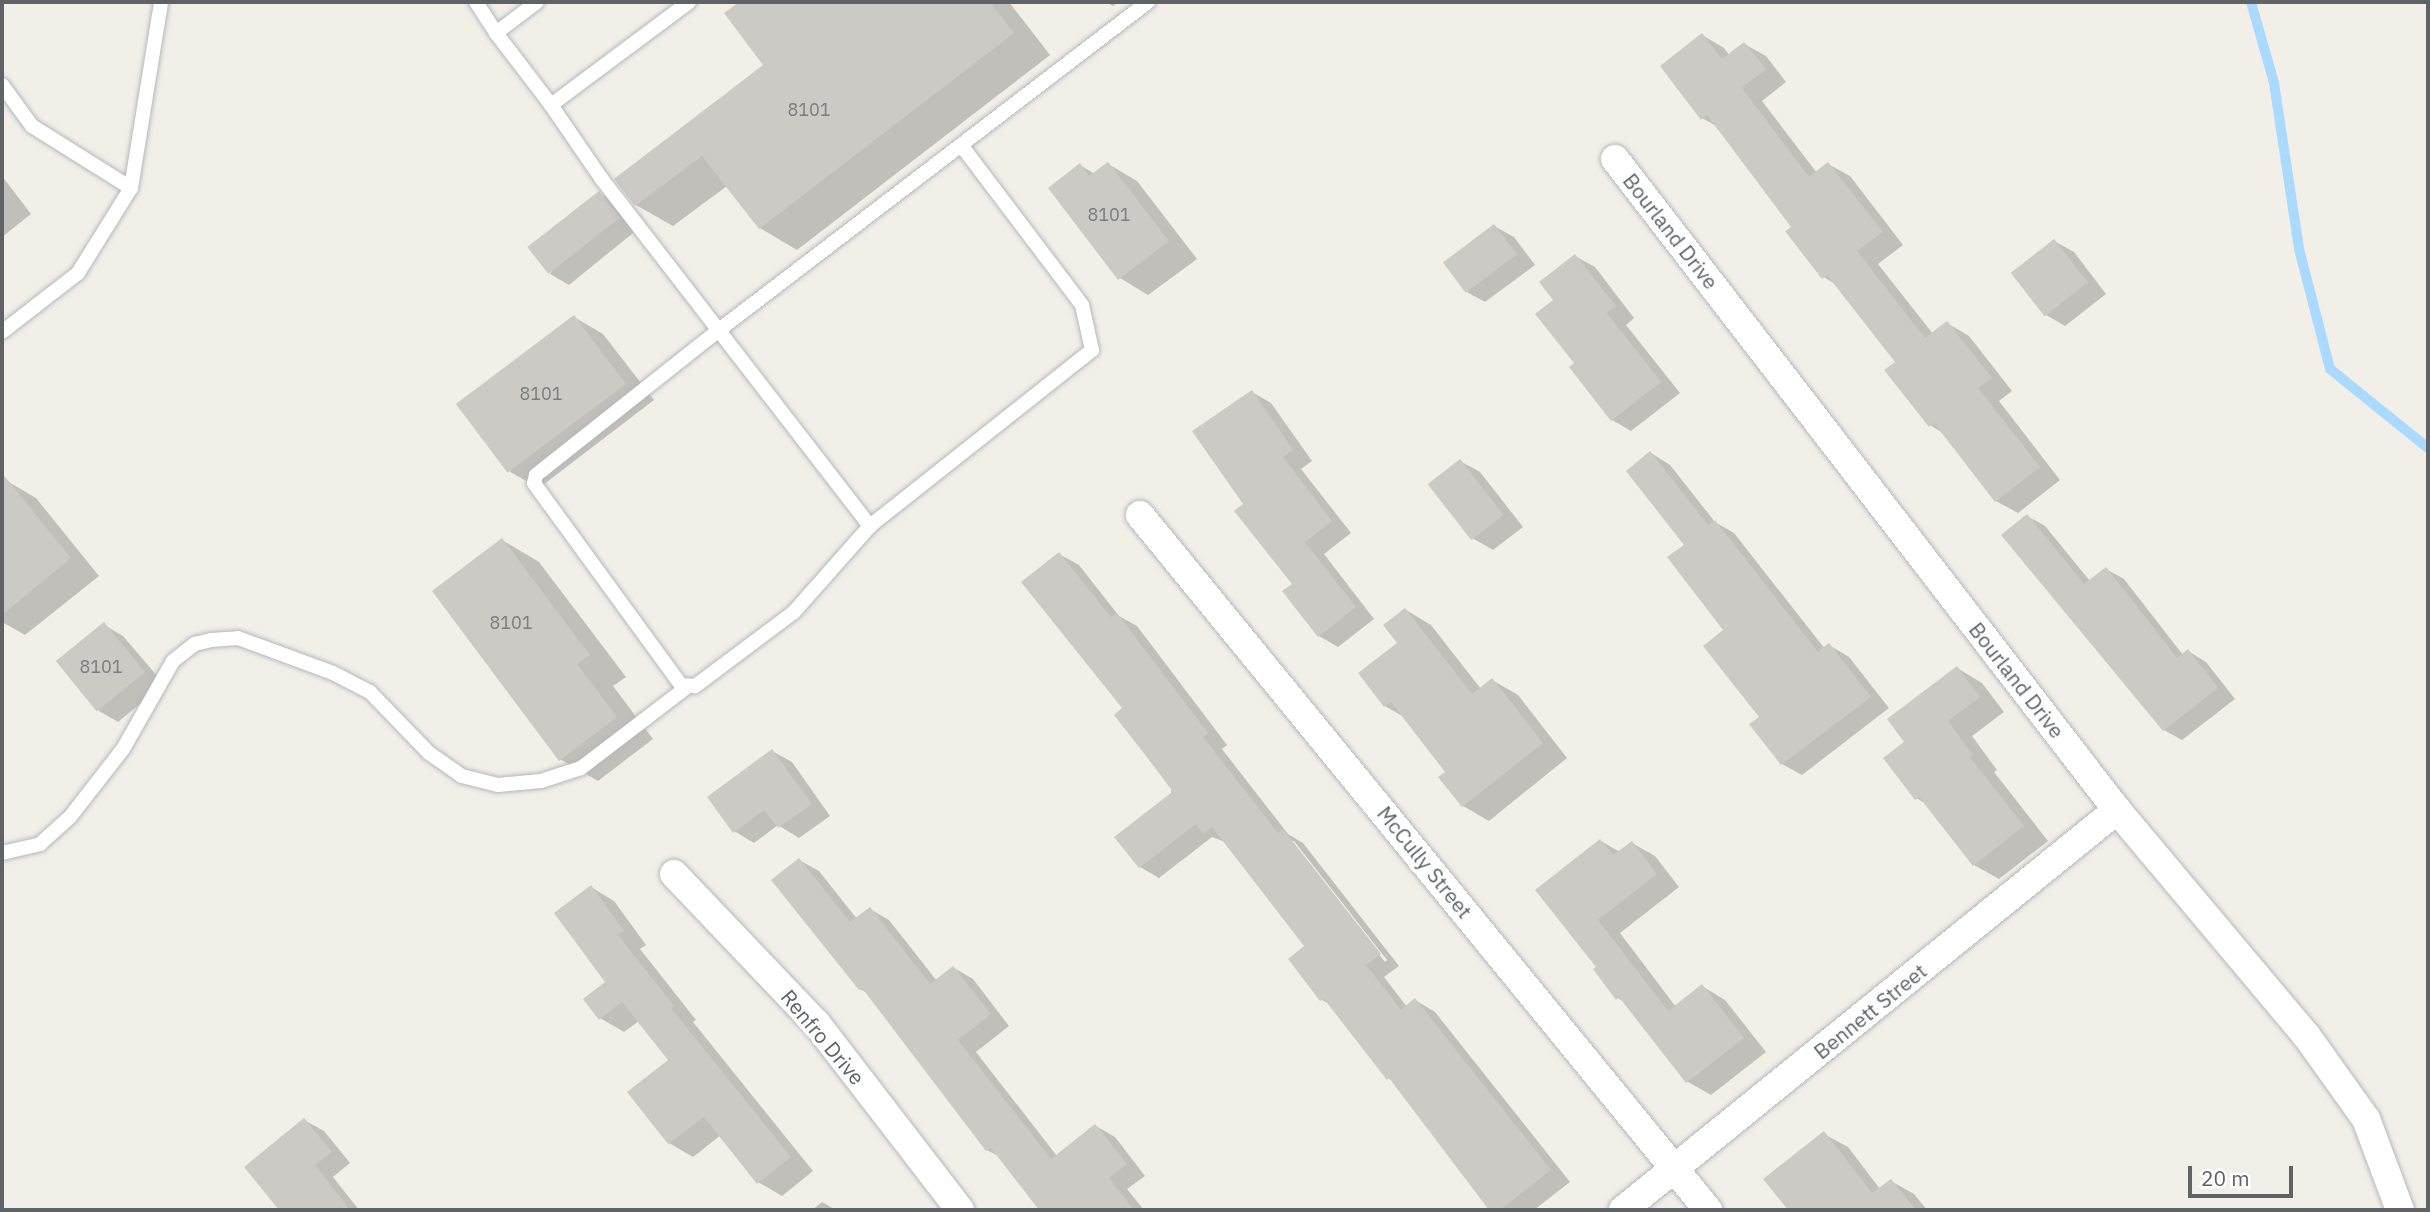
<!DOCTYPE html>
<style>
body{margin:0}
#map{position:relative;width:2430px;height:1212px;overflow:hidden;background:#f1efe8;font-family:"IBM Plex Sans",sans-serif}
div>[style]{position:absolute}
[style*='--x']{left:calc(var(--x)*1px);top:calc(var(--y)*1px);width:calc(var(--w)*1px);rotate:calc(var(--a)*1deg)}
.shadow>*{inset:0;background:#0003}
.stream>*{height:10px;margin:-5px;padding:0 5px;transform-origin:5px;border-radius:5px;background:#aadaff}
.building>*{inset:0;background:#cccac5;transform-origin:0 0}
.roads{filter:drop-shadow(0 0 2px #b5b8bc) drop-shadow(0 0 2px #b5b8bc)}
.lane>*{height:14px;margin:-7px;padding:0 7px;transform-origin:7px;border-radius:7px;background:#fff}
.street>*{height:28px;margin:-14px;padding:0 14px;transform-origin:14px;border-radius:14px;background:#fff}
span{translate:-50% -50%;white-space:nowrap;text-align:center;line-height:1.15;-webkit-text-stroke:7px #fff;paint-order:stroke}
.number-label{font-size:18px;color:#7a7d7f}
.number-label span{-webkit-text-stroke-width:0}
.street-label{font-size:21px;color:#5f6368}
.frame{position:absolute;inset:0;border:4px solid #5f6368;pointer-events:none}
.scale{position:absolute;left:2188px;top:1166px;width:105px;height:32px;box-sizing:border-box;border:4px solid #5f6368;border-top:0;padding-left:9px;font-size:21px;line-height:24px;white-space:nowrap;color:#5f6368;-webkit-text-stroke:5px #fff;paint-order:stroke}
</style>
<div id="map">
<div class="shadow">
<div style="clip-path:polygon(742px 2px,1009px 2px,1050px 55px,797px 250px,760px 228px,727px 186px,673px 226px,636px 205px,766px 65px,726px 14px)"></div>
<div style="clip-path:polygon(1106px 2px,1118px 2px,1113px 6px)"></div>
<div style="clip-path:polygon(1702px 35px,1724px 48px,1729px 55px,1744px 44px,1766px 56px,1786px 82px,1762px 101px,1817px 173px,1828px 164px,1850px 176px,1903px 245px,1878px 264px,1933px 334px,1947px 323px,1969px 336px,2012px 391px,1999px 401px,2060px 480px,2018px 513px,1996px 501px,1943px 433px,1930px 425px,1898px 362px,1838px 286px,1824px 277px,1793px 227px,1718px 127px,1702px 118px)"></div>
<div style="clip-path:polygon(1108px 164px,1137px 181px,1197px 259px,1148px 295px,1120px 278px,1080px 165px,1095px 174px)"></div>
<div style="clip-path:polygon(2px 176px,31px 214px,2px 237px)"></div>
<div style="clip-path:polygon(599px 193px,619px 204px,638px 229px,569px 285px,550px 274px)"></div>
<div style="clip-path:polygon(1494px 226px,1514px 237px,1535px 265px,1485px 302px,1465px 291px,1444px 263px)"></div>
<div style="clip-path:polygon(2054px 241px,2074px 252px,2106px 294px,2065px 326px,2046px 315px)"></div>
<div style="clip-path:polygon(1575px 256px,1595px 267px,1634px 318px,1626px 325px,1680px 393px,1631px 431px,1612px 420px,1576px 364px)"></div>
<div style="clip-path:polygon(574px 317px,603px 334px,654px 400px,539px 488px,510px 472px)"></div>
<div style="clip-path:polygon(1252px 392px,1271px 403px,1312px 461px,1301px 469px,1351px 533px,1324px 554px,1374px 619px,1338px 647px,1319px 636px,1294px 584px,1245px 505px)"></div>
<div style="clip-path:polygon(1651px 453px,1670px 465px,1715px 522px,1734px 533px,1825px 649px,1829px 645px,1849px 657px,1889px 708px,1802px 775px,1782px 764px,1686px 545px)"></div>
<div style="clip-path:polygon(1460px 461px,1480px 472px,1523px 527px,1493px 550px,1474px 539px,1431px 484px)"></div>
<div style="clip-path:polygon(7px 481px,36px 498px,99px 576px,25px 635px,2px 622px,2px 486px)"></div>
<div style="clip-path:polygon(2027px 516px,2045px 526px,2090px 581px,2106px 569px,2124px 579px,2183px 655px,2188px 651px,2206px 662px,2235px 699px,2182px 740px,2164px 730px)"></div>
<div style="clip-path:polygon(502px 540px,539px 562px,626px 677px,613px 686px,653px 739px,598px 781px,560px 759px)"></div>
<div style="clip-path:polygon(evenodd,1059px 554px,1079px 565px,1119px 616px,1137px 626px,1227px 745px,1222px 749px,1288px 834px,1303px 843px,1399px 966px,1384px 977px,1407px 1007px,1415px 1000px,1435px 1012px,1570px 1182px,1534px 1210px,1491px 1210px,1394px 1082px,1388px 1078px,1331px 1005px,1322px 1000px,1307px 946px,1225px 842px,1212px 837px,1159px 878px,1140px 867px,1174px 793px,1116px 715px,1125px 708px,1059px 554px,1289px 840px,1294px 841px,1387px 960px,1385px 962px,1289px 840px)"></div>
<div style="clip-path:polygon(1406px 610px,1431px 625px,1481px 689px,1492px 680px,1518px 695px,1567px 758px,1489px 821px,1463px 806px,1448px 772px,1404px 717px,1385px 706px)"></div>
<div style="clip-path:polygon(104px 625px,123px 636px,164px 684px,118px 722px,99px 711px)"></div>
<div style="clip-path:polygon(1957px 668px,1982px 683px,2004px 712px,1972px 736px,1997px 770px,1994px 772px,2048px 841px,1999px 879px,1974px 865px,1928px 805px,1916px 798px,1907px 742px)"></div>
<div style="clip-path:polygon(772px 751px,792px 762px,830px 816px,799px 838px,778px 825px,754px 843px,734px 831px)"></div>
<div style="clip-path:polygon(1601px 841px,1620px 852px,1632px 843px,1655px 856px,1679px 887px,1620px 933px,1676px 1007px,1702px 986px,1725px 1000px,1766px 1052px,1711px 1095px,1688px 1082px,1627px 1004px,1618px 998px,1598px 967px,1538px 890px)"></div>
<div style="clip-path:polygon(799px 860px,819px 871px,857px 919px,870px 909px,889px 920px,937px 981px,954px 968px,973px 979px,1009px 1026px,976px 1052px,1057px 1156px,1096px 1126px,1115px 1137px,1145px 1176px,1127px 1189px,1144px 1210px,1042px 1210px,1000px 1157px,987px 1150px,869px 994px,860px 989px)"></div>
<div style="clip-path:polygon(591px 887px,614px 901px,646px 945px,640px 949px,696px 1020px,693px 1022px,813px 1171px,782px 1196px,758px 1182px,721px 1135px,693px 1157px,669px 1143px,630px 1092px,670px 1061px,639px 1021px,624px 1032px,600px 1018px,607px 982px)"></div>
<div style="clip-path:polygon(304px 1120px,324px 1131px,350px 1163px,333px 1177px,359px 1210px,291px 1210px,273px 1200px)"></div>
<div style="clip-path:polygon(1824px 1134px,1848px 1147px,1880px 1189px,1891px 1181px,1914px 1194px,1927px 1210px,1790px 1210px,1766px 1179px)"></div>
<div style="clip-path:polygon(822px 1202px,836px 1210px,812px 1210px)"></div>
</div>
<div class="stream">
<div style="--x:2251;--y:2;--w:84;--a:74.1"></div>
<div style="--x:2274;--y:83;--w:168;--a:81.4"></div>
<div style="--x:2299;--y:249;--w:124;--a:75.5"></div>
<div style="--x:2330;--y:369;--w:126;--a:38.9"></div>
</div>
<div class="building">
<div style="clip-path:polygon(739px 2px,990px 2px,1014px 33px,759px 229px,702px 156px,635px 206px,614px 179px,763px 65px,724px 13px)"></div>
<div style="clip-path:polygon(1702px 33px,1722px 59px,1744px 42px,1766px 69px,1742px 88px,1809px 177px,1828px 162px,1883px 232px,1857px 251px,1925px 338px,1947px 321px,1992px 378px,1978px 388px,2040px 467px,1995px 502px,1934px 423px,1929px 427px,1884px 370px,1895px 362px,1827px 275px,1822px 279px,1785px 231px,1791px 227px,1707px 115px,1701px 120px,1660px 66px)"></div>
<div style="clip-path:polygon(1108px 162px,1169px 241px,1118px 280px,1048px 188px,1080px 163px,1089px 176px)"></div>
<div style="left:599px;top:191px;width:34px;height:91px;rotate:52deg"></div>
<div style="left:1494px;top:224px;width:38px;height:64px;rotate:53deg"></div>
<div style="left:2054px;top:239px;width:55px;height:55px;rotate:52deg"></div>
<div style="clip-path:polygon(1575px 254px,1616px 306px,1607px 313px,1661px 382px,1611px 421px,1569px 367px,1574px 363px,1535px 314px,1553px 300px,1539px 282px)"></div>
<div style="left:574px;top:315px;width:86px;height:148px;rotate:53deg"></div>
<div style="clip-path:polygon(1252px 390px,1293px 450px,1283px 457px,1332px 521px,1305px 542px,1356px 607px,1318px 637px,1282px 591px,1292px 584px,1234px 511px,1243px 504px,1192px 431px)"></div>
<div style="clip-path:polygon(1650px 451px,1708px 525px,1715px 520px,1818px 652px,1829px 643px,1871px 697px,1781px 765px,1749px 724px,1759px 717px,1703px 646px,1723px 630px,1667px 557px,1684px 545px,1626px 471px)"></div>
<div style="left:1460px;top:459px;width:71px;height:41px;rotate:52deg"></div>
<div style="clip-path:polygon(2px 473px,71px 558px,2px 615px)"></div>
<div style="clip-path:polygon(2027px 514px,2084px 584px,2106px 567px,2177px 658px,2188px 649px,2218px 688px,2163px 731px,2001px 535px)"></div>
<div style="clip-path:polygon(502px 538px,590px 655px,577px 664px,617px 717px,559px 761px,432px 591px)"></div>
<div style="clip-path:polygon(1059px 552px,1111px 617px,1117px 613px,1208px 733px,1203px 737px,1278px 833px,1283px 829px,1381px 954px,1366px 965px,1401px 1010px,1415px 998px,1551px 1170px,1500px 1210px,1489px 1210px,1389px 1078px,1387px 1080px,1324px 999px,1320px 1001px,1288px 959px,1304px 946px,1212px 827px,1203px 834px,1196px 824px,1139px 868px,1114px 837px,1171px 793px,1171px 788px,1114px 715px,1122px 708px,1021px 582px)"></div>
<div style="clip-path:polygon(1405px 608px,1472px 694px,1492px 678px,1543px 743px,1462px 807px,1438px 777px,1445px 772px,1391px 702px,1384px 707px,1358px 673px,1397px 643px,1383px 625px)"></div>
<div style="left:104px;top:622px;width:65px;height:62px;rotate:51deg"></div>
<div style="clip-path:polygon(1957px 666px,1980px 697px,1948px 721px,1973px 755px,1970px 757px,2024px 826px,1973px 866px,1919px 797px,1915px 800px,1883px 758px,1904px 742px,1887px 719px)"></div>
<div style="clip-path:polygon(772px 749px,812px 804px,778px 828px,764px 810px,733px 833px,707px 797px)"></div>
<div style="clip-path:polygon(1600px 839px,1613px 855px,1632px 841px,1657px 874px,1598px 920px,1668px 1011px,1702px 984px,1744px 1038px,1686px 1083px,1619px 997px,1616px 1000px,1593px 969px,1596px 967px,1535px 890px)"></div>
<div style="clip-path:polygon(799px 858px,850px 922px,870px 907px,930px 984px,953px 966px,991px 1014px,958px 1040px,1051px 1159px,1095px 1124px,1127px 1164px,1109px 1178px,1134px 1210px,1039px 1210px,991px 1148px,986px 1151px,862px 988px,859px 990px,771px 880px)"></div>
<div style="clip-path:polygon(591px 885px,624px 931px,618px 935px,674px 1006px,671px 1008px,791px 1157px,757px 1184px,704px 1117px,668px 1144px,627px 1092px,668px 1060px,622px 1002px,599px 1020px,583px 999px,605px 982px,554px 913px)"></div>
<div style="clip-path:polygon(304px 1118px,332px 1152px,315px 1165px,350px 1210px,279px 1210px,244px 1167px)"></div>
<div style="clip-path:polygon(1824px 1131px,1872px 1193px,1891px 1179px,1916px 1210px,1788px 1210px,1763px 1179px)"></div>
</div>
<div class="roads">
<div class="lane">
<div style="--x:476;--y:2;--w:37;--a:57"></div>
<div style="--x:496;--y:33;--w:91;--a:52.6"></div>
<div style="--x:551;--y:105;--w:172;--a:-36.7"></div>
<div style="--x:496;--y:33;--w:51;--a:-37.1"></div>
<div style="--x:2;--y:85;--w:51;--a:53.8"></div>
<div style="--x:32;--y:126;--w:117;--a:32.1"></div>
<div style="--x:131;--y:188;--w:188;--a:-80.8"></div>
<div style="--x:551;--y:105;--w:88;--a:55.6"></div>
<div style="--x:601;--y:178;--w:440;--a:52.3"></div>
<div style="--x:961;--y:145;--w:201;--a:52.9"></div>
<div style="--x:1082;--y:305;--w:46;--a:77.5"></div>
<div style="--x:1092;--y:350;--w:283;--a:141.6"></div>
<div style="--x:870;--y:526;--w:115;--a:131.5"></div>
<div style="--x:794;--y:612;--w:124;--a:143.2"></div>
<div style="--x:695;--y:686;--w:14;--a:-176"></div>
<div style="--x:681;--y:685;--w:238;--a:-126.1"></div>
<div style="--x:541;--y:493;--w:12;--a:-125"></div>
<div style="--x:534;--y:483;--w:8;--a:-76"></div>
<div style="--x:536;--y:475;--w:233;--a:-38.4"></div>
<div style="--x:719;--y:330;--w:540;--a:-37.4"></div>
<div style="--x:2;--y:332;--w:96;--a:-37.8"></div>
<div style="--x:78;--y:273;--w:100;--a:-58.1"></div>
<div style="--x:2;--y:853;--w:39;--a:-13"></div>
<div style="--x:40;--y:844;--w:40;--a:-42"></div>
<div style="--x:70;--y:817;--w:86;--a:-52.1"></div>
<div style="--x:123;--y:749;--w:101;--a:-60.4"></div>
<div style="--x:173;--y:661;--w:28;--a:-38"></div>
<div style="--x:195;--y:644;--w:16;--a:-14"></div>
<div style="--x:211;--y:640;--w:27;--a:-4"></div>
<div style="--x:238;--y:638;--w:101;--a:20.2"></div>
<div style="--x:333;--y:673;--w:42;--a:27.2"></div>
<div style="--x:370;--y:692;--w:85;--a:46"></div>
<div style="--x:429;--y:753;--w:40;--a:34.9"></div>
<div style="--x:462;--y:776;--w:37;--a:14"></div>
<div style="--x:498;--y:785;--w:43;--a:-5.3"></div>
<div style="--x:541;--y:781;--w:42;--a:-18"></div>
<div style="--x:581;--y:768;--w:133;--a:-37.4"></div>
</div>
<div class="street">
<div style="--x:1615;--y:159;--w:822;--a:52.36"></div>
<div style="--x:2117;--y:810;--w:294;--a:50"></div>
<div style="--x:2306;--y:1035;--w:103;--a:54.5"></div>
<div style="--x:2366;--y:1119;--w:97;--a:69.5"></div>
<div style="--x:1140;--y:515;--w:898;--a:50.74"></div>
<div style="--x:674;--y:874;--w:206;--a:46.4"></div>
<div style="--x:816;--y:1023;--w:236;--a:52.4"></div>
<div style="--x:1623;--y:1210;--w:636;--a:-39"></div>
</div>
</div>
<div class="number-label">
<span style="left:809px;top:110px">8101</span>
<span style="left:1109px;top:215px">8101</span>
<span style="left:541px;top:394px">8101</span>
<span style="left:511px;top:623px">8101</span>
<span style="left:101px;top:667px">8101</span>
</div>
<div class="street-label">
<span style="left:1671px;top:231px;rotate:52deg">Bourland Drive</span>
<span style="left:2017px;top:680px;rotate:52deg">Bourland Drive</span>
<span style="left:1425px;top:862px;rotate:51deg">McCully Street</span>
<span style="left:1870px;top:1011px;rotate:-39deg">Bennett Street</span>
<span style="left:823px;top:1037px;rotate:50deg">Renfro Drive</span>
</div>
<div class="frame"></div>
<div class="scale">20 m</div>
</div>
